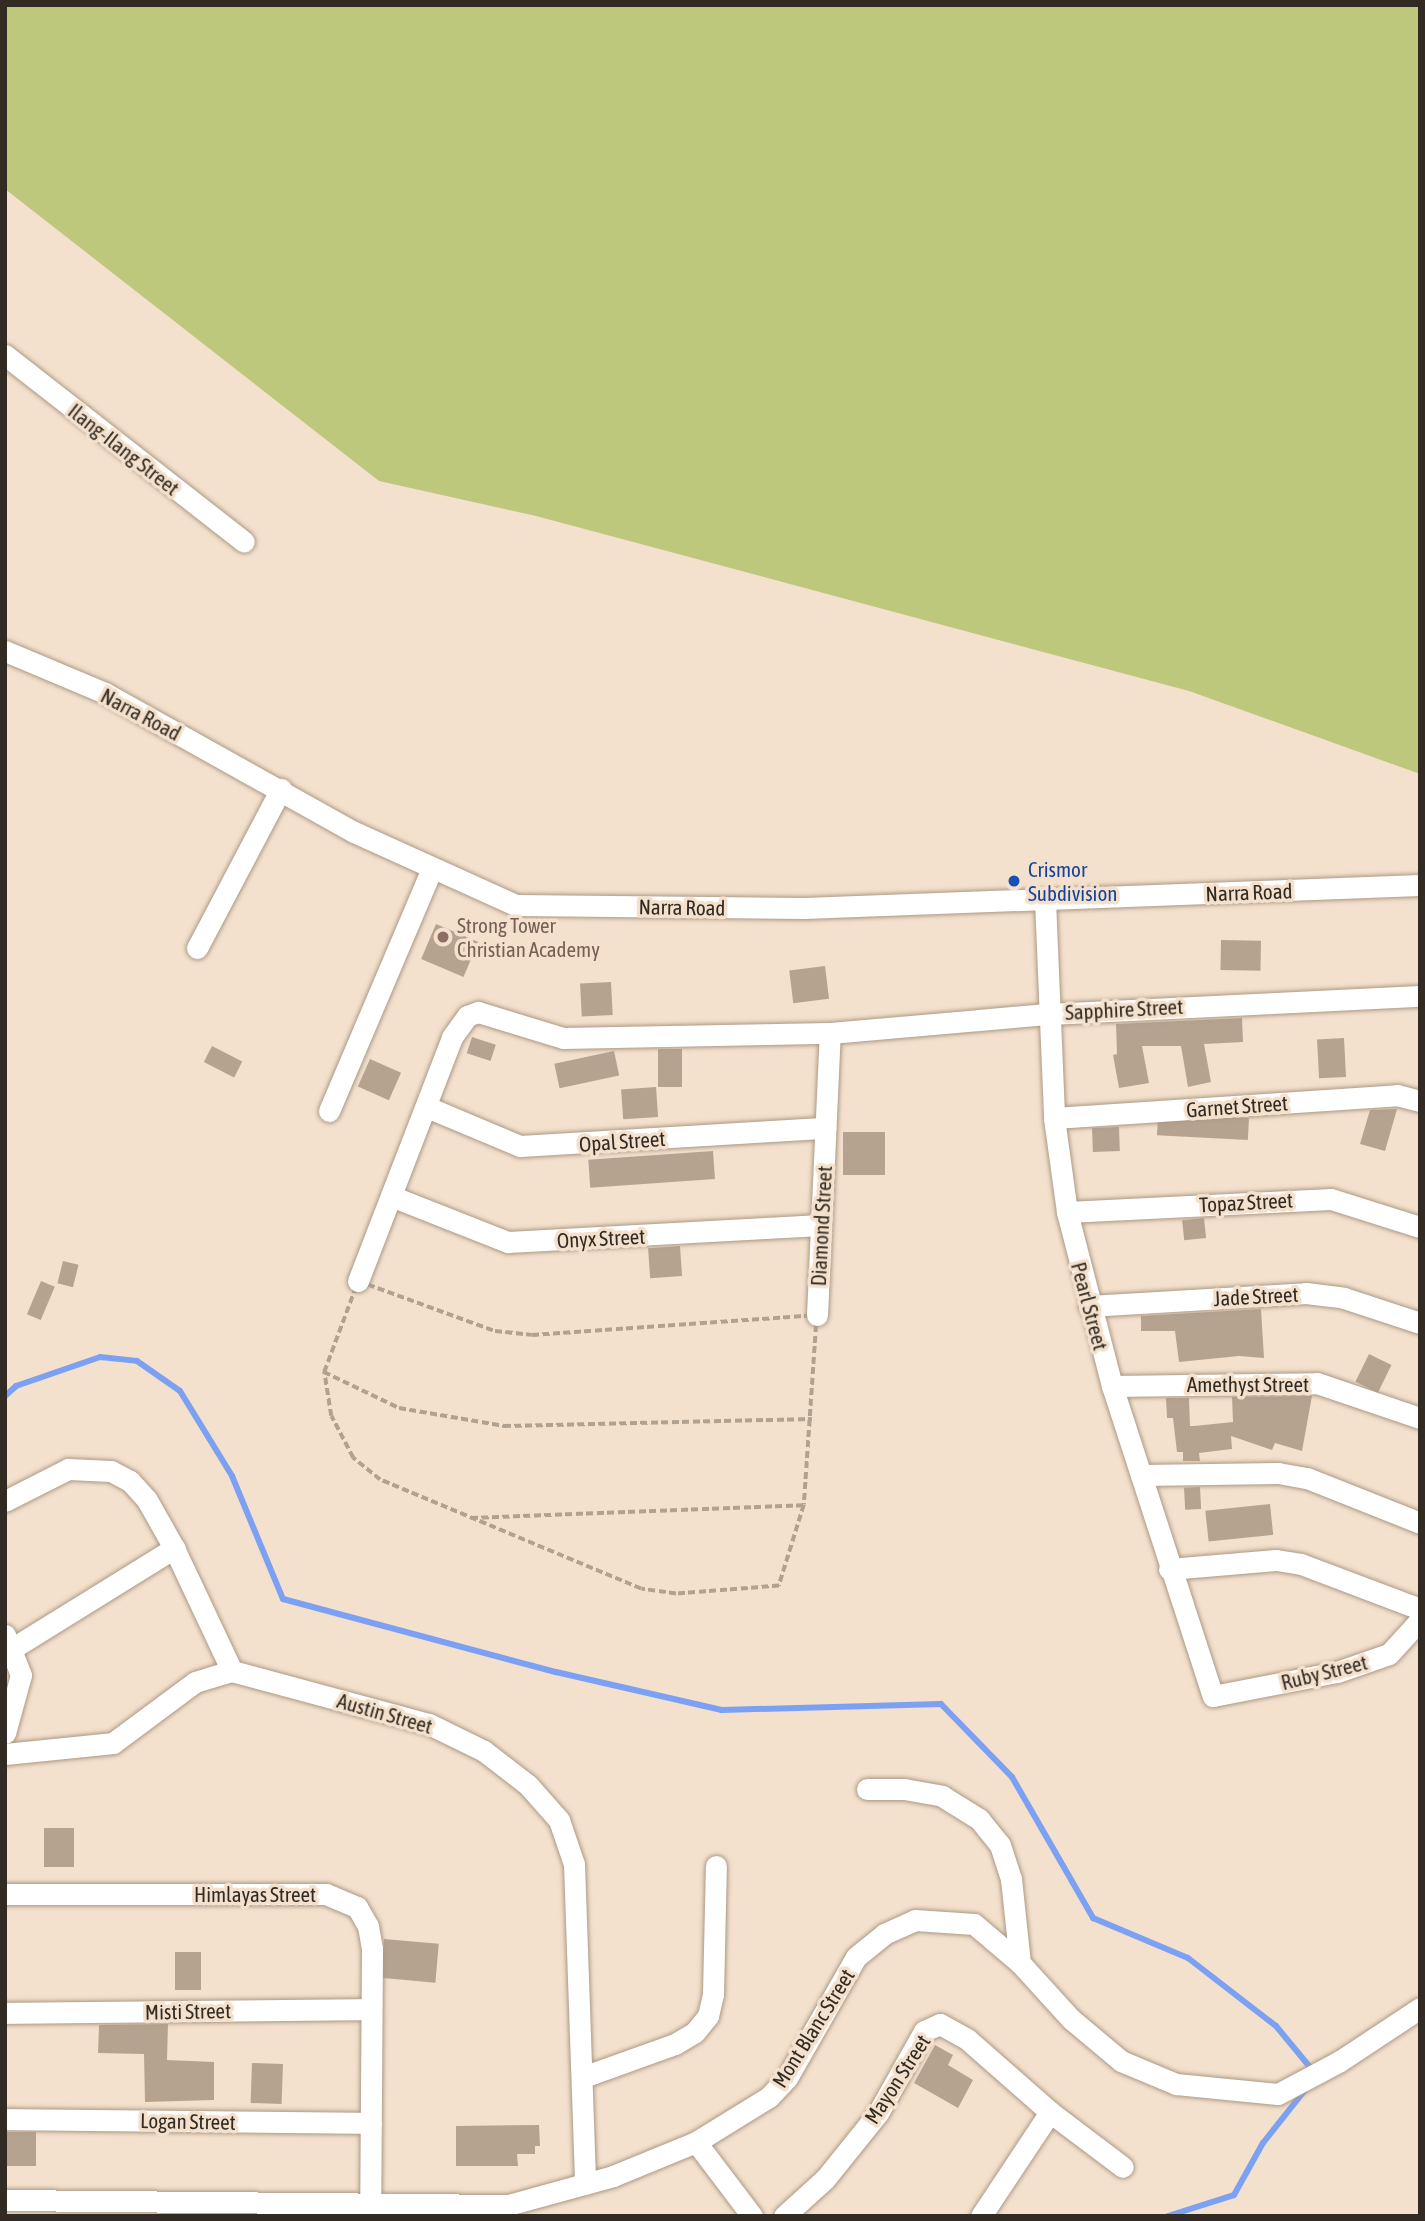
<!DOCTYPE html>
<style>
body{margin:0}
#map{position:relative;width:1425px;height:2221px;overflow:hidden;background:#f4e1cd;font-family:"Asap Condensed",sans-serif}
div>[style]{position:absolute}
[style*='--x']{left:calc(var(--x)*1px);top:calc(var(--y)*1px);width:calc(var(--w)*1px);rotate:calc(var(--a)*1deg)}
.green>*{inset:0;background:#bec87c}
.stream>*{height:6px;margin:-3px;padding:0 3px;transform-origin:3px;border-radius:3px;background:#7ca1f2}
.building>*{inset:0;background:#b5a390;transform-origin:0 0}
.path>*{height:3.5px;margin-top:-1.75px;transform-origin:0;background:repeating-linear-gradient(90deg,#b0a191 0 7px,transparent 0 10.5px)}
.roads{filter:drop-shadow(0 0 2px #ab9986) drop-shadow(0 0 2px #ab9986)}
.minor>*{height:21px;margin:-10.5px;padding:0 10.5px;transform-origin:10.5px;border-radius:10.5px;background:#fff}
.dots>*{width:19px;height:19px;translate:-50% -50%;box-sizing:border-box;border:4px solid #f4e1cd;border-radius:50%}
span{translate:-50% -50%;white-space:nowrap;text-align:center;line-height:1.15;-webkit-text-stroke:7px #f4e1cd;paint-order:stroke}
.street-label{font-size:21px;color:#322b23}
.transit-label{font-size:21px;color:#164399}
.left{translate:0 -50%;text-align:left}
.education-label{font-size:21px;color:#785e54}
.frame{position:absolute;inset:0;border:7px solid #322b23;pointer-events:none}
</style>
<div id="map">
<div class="green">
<div style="clip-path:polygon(5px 5px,1420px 5px,1420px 774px,1189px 691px,536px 516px,379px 481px,5px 189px)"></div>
</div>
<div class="stream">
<div style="--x:5;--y:1396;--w:15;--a:-42"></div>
<div style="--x:16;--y:1386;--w:89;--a:-19"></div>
<div style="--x:100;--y:1357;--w:37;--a:6"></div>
<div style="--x:137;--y:1361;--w:52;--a:34.9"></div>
<div style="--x:180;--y:1391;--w:100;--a:58.5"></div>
<div style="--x:232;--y:1476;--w:133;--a:67.5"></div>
<div style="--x:283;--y:1599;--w:283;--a:15"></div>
<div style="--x:556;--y:1672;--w:170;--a:12.9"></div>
<div style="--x:722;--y:1710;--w:219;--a:-1.6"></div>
<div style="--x:941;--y:1704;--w:102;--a:45.8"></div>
<div style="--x:1012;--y:1777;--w:163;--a:60.1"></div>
<div style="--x:1093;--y:1918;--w:103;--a:22.8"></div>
<div style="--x:1188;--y:1958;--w:111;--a:37.7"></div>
<div style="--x:1276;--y:2026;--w:60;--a:50.4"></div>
<div style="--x:1168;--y:2216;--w:69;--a:-17.7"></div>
<div style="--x:1234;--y:2195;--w:60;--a:-60.9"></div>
<div style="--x:1263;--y:2143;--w:74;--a:-51.6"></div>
</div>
<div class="building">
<div style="left:436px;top:924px;width:46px;height:38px;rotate:23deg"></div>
<div style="left:1221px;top:940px;width:40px;height:30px;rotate:1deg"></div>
<div style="left:825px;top:966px;width:33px;height:36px;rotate:83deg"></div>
<div style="left:611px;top:982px;width:33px;height:31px;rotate:87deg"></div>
<div style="clip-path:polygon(1242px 1018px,1243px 1042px,1204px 1044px,1211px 1082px,1188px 1087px,1181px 1046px,1142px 1046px,1149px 1083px,1119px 1088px,1113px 1055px,1117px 1054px,1116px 1024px)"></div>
<div style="left:472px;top:1037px;width:25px;height:17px;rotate:18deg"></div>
<div style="left:1344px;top:1038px;width:39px;height:27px;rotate:87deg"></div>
<div style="left:212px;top:1046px;width:34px;height:18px;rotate:27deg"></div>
<div style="left:658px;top:1049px;width:24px;height:38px"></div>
<div style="left:614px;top:1051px;width:25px;height:61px;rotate:78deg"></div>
<div style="left:370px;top:1059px;width:34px;height:30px;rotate:24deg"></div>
<div style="left:656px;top:1087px;width:30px;height:35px;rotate:86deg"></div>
<div style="clip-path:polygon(1397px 1109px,1385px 1151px,1360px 1144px,1370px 1110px)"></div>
<div style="left:1249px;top:1118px;width:22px;height:91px;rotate:93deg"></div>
<div style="left:1119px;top:1127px;width:24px;height:27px;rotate:88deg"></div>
<div style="left:843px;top:1132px;width:42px;height:43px"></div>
<div style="left:713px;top:1151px;width:28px;height:125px;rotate:86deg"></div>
<div style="left:1204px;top:1218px;width:20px;height:22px;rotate:84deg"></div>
<div style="left:680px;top:1246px;width:30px;height:32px;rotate:86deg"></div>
<div style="left:63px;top:1261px;width:16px;height:23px;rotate:14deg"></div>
<div style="left:41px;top:1281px;width:15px;height:36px;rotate:23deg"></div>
<div style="clip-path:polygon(1261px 1309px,1264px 1358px,1239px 1356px,1179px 1362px,1175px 1331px,1141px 1331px,1141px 1316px)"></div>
<div style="left:1369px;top:1354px;width:25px;height:31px;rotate:26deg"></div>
<div style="clip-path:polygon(1312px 1396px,1302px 1451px,1275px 1443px,1272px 1450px,1231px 1436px,1232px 1449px,1199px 1453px,1200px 1461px,1183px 1461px,1183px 1452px,1177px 1452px,1173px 1418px,1167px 1418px,1166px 1398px,1189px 1398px,1190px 1426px,1194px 1426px,1233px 1422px,1232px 1397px)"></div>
<div style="left:1200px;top:1487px;width:22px;height:16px;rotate:87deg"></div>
<div style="left:1270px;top:1504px;width:31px;height:65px;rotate:84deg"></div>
<div style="left:44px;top:1828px;width:30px;height:39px"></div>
<div style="left:384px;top:1939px;width:55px;height:39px;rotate:5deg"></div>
<div style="left:201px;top:1952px;width:38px;height:26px;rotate:90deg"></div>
<div style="clip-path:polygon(168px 2024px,167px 2060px,214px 2062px,214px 2100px,145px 2102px,144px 2054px,98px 2053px,99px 2025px)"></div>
<div style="clip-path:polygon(935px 2045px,953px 2055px,948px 2065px,973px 2080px,958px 2108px,914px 2083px)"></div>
<div style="left:252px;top:2063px;width:31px;height:40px;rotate:2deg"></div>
<div style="clip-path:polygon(539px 2125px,540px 2146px,535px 2146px,535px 2154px,517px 2154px,518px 2166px,456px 2166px,456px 2126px)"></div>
<div style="left:5px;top:2132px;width:31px;height:34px"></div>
</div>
<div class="path">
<div style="--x:358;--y:1281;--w:146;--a:20.1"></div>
<div style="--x:495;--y:1331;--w:37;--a:6"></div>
<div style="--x:532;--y:1335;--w:286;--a:-4"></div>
<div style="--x:817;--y:1315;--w:190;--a:93.9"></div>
<div style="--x:804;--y:1505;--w:85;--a:107.2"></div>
<div style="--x:779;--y:1586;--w:103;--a:175.6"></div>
<div style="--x:676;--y:1594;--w:35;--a:-172"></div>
<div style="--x:641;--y:1589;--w:283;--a:-157.3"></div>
<div style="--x:380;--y:1480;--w:35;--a:-141"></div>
<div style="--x:353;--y:1458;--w:47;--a:-117.6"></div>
<div style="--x:331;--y:1416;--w:45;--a:-99"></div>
<div style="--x:324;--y:1372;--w:97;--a:-69.5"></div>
<div style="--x:324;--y:1372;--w:83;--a:25.6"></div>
<div style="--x:399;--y:1408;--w:107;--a:9.7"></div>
<div style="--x:504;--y:1426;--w:308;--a:-1.3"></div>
<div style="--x:471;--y:1518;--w:333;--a:-2.2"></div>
</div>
<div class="roads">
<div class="minor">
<div style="--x:5;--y:355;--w:303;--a:38"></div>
<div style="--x:5;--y:651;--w:108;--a:22.8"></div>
<div style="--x:105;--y:693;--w:285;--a:29.2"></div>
<div style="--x:354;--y:832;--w:178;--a:24.3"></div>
<div style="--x:516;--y:905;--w:288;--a:0.6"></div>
<div style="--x:804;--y:908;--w:616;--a:-2.14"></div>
<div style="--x:1045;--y:900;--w:218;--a:87.6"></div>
<div style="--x:1054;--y:1118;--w:95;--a:82.1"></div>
<div style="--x:1067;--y:1212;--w:180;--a:75.5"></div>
<div style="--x:1112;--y:1386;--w:326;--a:72"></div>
<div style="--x:1213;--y:1696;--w:126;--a:-11"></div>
<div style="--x:1337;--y:1672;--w:55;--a:-19.1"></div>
<div style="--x:1389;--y:1654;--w:46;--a:-47.6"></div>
<div style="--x:197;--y:948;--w:180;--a:-62.2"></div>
<div style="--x:427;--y:1107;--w:101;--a:22.8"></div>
<div style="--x:520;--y:1146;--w:306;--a:-3.4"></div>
<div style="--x:329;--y:1111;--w:264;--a:-67"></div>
<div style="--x:1054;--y:1118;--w:344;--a:-3.8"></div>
<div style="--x:1397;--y:1095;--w:24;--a:15"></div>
<div style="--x:391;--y:1196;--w:126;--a:21.5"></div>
<div style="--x:508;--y:1242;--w:313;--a:-3.1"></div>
<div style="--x:1067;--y:1212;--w:264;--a:-2.8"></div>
<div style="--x:1331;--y:1199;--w:93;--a:17.5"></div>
<div style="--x:358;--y:1281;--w:261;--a:-68.9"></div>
<div style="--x:452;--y:1037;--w:26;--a:-54"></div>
<div style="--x:467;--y:1016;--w:12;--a:-20"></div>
<div style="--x:478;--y:1012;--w:89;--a:17"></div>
<div style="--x:563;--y:1038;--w:267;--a:-1.1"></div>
<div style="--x:830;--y:1033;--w:220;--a:-5"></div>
<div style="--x:1049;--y:1014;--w:371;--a:-2.8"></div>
<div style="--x:1089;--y:1306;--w:217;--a:-3.4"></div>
<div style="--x:1306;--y:1293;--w:38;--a:7"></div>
<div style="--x:1344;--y:1298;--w:80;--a:18.2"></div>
<div style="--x:817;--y:1315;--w:282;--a:-87.4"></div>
<div style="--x:1112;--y:1386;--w:205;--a:-0.8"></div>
<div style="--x:1317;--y:1383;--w:109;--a:18.8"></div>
<div style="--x:1141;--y:1475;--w:137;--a:-0.8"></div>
<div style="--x:1278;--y:1473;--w:29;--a:10"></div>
<div style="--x:1307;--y:1478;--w:122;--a:21.7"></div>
<div style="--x:5;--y:1501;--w:71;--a:-26.9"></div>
<div style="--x:68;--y:1469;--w:43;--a:2.7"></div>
<div style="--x:111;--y:1471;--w:21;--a:28"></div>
<div style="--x:130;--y:1481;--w:25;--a:48"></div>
<div style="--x:147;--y:1500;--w:55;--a:60.6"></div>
<div style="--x:174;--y:1548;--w:136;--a:64.8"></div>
<div style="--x:1169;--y:1569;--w:107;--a:-4.8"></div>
<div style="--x:1276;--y:1560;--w:25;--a:9"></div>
<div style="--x:1301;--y:1564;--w:127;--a:20.7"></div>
<div style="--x:5;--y:1635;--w:43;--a:68.2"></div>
<div style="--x:21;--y:1675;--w:60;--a:105.4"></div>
<div style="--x:13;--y:1648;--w:190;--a:-31.8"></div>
<div style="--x:5;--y:1754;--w:109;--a:-5.8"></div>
<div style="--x:113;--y:1743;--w:102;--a:-36.6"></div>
<div style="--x:195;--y:1682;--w:39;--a:-17"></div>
<div style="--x:232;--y:1671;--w:204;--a:15.1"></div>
<div style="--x:429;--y:1724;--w:61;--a:26.1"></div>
<div style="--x:484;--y:1751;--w:56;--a:37.7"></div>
<div style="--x:528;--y:1785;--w:47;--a:48.5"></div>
<div style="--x:559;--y:1820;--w:46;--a:71.2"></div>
<div style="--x:574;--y:1864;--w:320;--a:88"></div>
<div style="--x:867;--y:1789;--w:37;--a:0"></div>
<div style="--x:904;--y:1789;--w:39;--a:10"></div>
<div style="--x:942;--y:1796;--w:44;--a:31.9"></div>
<div style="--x:979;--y:1819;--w:33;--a:51"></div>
<div style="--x:1000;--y:1845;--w:36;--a:72"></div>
<div style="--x:1011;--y:1879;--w:84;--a:83.9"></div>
<div style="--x:5;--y:1894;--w:321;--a:0"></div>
<div style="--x:326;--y:1894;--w:34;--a:23"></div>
<div style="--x:357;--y:1907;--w:22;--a:60"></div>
<div style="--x:368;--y:1926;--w:23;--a:80"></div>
<div style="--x:372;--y:1949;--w:267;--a:90.4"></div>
<div style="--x:5;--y:2013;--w:366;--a:-0.6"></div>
<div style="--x:583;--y:2077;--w:98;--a:-19.7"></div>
<div style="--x:675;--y:2044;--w:23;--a:-31"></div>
<div style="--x:695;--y:2032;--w:21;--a:-51"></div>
<div style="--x:708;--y:2016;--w:23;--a:-77"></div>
<div style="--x:713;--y:1994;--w:128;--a:-88.7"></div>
<div style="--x:5;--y:2119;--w:366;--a:0.6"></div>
<div style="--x:696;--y:2142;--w:93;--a:52.9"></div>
<div style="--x:5;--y:2200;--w:503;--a:0.57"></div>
<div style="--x:508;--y:2205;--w:109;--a:-15.4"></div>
<div style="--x:613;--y:2176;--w:90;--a:-22.3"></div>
<div style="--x:696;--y:2142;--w:86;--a:-31.7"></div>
<div style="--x:769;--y:2097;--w:26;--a:-47"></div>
<div style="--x:787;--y:2078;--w:139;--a:-60.3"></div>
<div style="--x:856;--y:1957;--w:36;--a:-39"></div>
<div style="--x:884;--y:1934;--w:34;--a:-24"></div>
<div style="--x:915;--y:1920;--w:59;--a:3.9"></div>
<div style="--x:974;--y:1924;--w:60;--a:40.3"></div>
<div style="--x:1020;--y:1963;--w:76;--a:47.7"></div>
<div style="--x:1071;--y:2019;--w:65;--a:40"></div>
<div style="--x:1121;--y:2061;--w:60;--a:22.7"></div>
<div style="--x:1176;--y:2084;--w:102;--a:5.6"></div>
<div style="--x:1278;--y:2094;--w:70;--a:-28"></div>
<div style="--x:1340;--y:2061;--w:96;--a:-33.5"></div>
<div style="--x:784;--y:2216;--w:55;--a:-42.1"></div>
<div style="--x:825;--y:2179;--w:85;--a:-51.2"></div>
<div style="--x:878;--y:2113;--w:94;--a:-60.7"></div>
<div style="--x:924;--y:2031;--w:17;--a:-24"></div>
<div style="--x:940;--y:2024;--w:31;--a:29"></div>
<div style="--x:967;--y:2039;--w:111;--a:41.3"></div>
<div style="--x:1050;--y:2112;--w:91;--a:37"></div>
<div style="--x:981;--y:2216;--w:125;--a:-56.4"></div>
</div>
</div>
<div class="dots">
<div style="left:1014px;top:881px;background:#1a4fb4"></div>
<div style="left:443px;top:937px;background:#8d6e63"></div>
</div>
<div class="street-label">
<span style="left:124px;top:449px;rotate:38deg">Ilang-Ilang Street</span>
<span style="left:141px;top:714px;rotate:28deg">Narra Road</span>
<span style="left:1249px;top:892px;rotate:-2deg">Narra Road</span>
<span style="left:682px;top:907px;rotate:1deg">Narra Road</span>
<span style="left:1124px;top:1009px;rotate:-3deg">Sapphire Street</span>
<span style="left:1237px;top:1106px;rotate:-4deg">Garnet Street</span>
<span style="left:622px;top:1141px;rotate:-4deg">Opal Street</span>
<span style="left:1246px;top:1202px;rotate:-3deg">Topaz Street</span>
<span style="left:821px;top:1226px;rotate:-87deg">Diamond Street</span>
<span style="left:601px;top:1238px;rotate:-3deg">Onyx Street</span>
<span style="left:1256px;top:1296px;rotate:-3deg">Jade Street</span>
<span style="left:1090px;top:1306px;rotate:75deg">Pearl Street</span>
<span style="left:1248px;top:1384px">Amethyst Street</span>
<span style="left:1324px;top:1672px;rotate:-14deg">Ruby Street</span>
<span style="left:385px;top:1713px;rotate:16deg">Austin Street</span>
<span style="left:255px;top:1894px">Himlayas Street</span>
<span style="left:188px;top:2011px;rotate:-1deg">Misti Street</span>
<span style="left:813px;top:2028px;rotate:-58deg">Mont Blanc Street</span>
<span style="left:897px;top:2079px;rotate:-57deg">Mayon Street</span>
<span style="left:188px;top:2121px;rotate:1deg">Logan Street</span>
</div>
<div class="transit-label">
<span class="left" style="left:1028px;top:881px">Crismor<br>Subdivision</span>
</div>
<div class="education-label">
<span class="left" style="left:457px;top:937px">Strong Tower<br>Christian Academy</span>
</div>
<div class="frame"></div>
</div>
